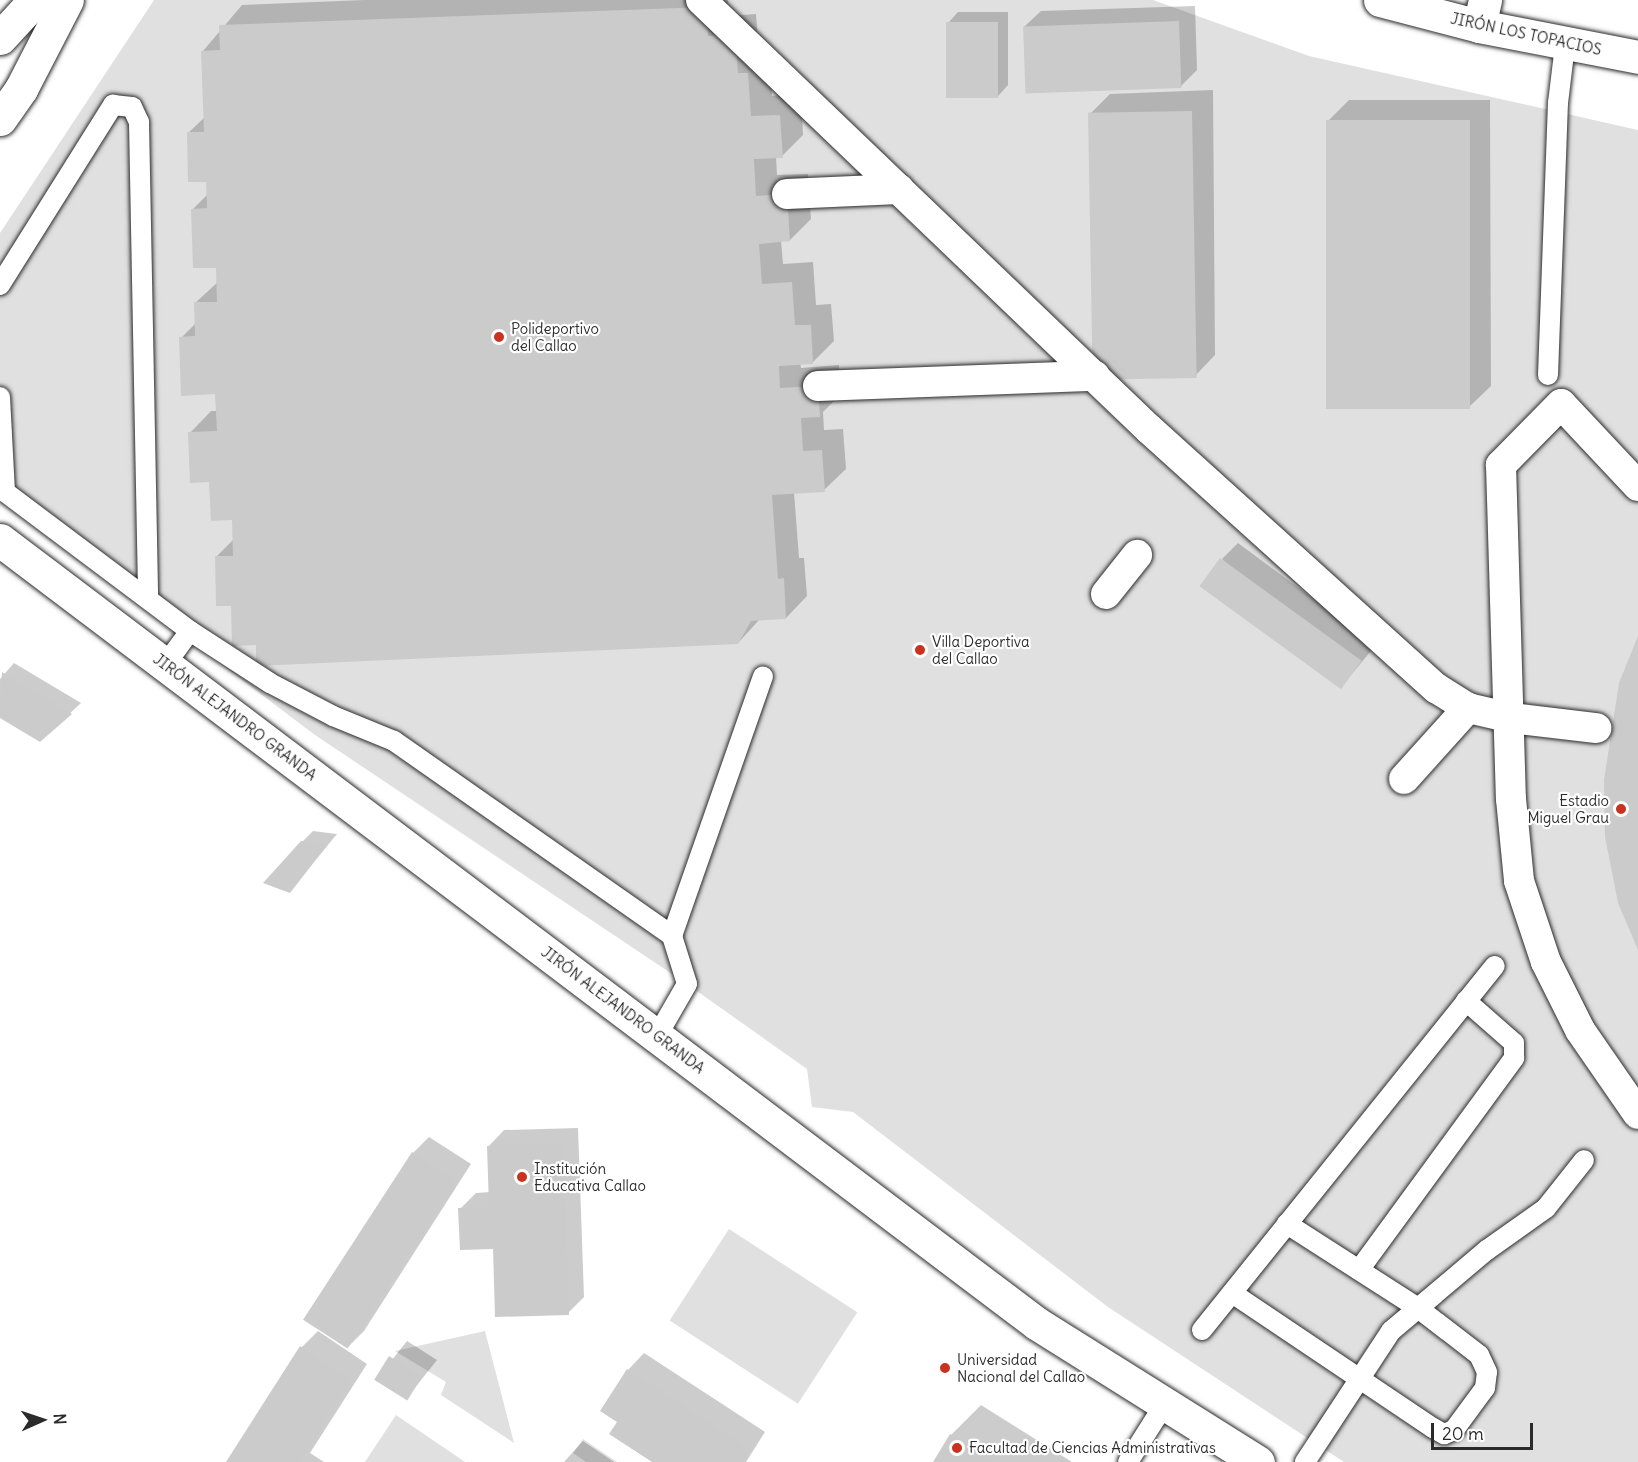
<!DOCTYPE html>
<meta charset="utf-8">
<style>
body{margin:0}
#map{position:relative;width:1638px;height:1462px;overflow:hidden;background:#fff;font-family:Delius,sans-serif}
div>[style]{position:absolute}
[style*='--x']{left:calc(var(--x)*1px);top:calc(var(--y)*1px);width:calc(var(--w)*1px);rotate:calc(var(--a)*1deg)}
.green>*{inset:0;background:#e0e0e0;transform-origin:0 0}
.shadow>*{inset:0;background:#0003}
.building>*{inset:0;background:#cbcbcb;transform-origin:0 0}
.roads{filter:drop-shadow(0 0 2px #2b2b2b) drop-shadow(0 0 2px #2b2b2b)}
.service>*{height:20px;margin:-10px;padding:0 10px;transform-origin:10px;border-radius:10px;background:#fff}
.pedestrian>*{height:30px;margin:-15px;padding:0 15px;transform-origin:15px;border-radius:15px;background:#fff}
.minor>*{height:33px;margin:-16.5px;padding:0 16.5px;transform-origin:16.5px;border-radius:16.5px;background:#fff}
.secondary>*{height:33px;margin:-16.5px;padding:0 16.5px;transform-origin:16.5px;border-radius:16.5px;background:#fff}
.primary>*{height:33px;margin:-16.5px;padding:0 16.5px;transform-origin:16.5px;border-radius:16.5px;background:#fff}
.dots>*{width:16px;height:16px;translate:-50% -50%;box-sizing:border-box;border:3px solid #fff;border-radius:50%}
span{translate:-50% -50%;white-space:nowrap;text-align:center;line-height:1.15;-webkit-text-stroke:4.5px #fff;paint-order:stroke}
.street-label{font-size:15px;color:#2b2b2b}
.poi-label{font-size:15px;color:#2b2b2b}
.left{translate:0 -50%;text-align:left}
.right{translate:-100% -50%;text-align:right}
.north{position:absolute;left:12px;top:1390px;width:60px;height:60px;-webkit-text-stroke:4px #fff;paint-order:stroke;rotate:87deg;font-size:16px;font-weight:700;line-height:24px;text-align:center;color:#2b2b2b}
.north::after{content:'';display:block;margin:auto;width:21px;height:27px;background:#2b2b2b;clip-path:polygon(50% 0,100% 100%,50% 72%,0 100%)}
.scale{position:absolute;left:1431px;top:1423px;width:102px;height:27px;box-sizing:border-box;border:3px solid #2b2b2b;border-top:0;padding-left:8px;font-size:18px;line-height:21px;white-space:nowrap;color:#2b2b2b;-webkit-text-stroke:4px #fff;paint-order:stroke}
</style>
<div id="map">
<div class="green">
<div style="clip-path:polygon(154px 0,1153px 0,1309px 56px,1638px 130px,1638px 1462px,1344px 1462px,1108px 1307px,853px 1112px,812px 1107px,807px 1069px,687px 984px,315px 735px,0 497px,0 233px)"></div>
<div style="left:729px;top:1229px;width:153px;height:109px;rotate:33deg"></div>
<div style="clip-path:polygon(485px 1331px,514px 1443px,441px 1395px,446px 1382px,395px 1351px)"></div>
<div style="clip-path:polygon(396px 1415px,465px 1462px,365px 1462px)"></div>
<div style="clip-path:polygon(583px 1439px,617px 1462px,586px 1462px,573px 1453px)"></div>
</div>
<div class="shadow">
<div style="clip-path:polygon(364px 0,728px 0,729px 16px,756px 14px,759px 53px,769px 52px,772px 96px,801px 94px,803px 135px,782px 156px,776px 156px,777px 175px,808px 174px,811px 219px,790px 240px,781px 241px,783px 264px,813px 262px,816px 305px,831px 304px,834px 341px,813px 362px,800px 363px,801px 368px,839px 365px,841px 394px,823px 412px,824px 430px,843px 429px,846px 469px,824px 490px,794px 492px,799px 558px,804px 558px,807px 596px,786px 618px,760px 619px,738px 643px,257px 644px,232px 605px,216px 557px,234px 539px,234px 519px,211px 481px,190px 433px,211px 411px,218px 411px,217px 393px,181px 338px,196px 323px,195px 303px,218px 282px,217px 266px,193px 209px,208px 194px,208px 180px,188px 133px,205px 117px,203px 51px,242px 5px)"></div>
<div style="clip-path:polygon(1195px 6px,1197px 70px,1180px 87px,1024px 27px,1041px 11px)"></div>
<div style="clip-path:polygon(958px 12px,1008px 12px,1008px 85px,998px 96px,948px 23px)"></div>
<div style="clip-path:polygon(1213px 90px,1215px 355px,1194px 377px,1089px 115px,1110px 94px)"></div>
<div style="clip-path:polygon(1349px 100px,1490px 100px,1491px 386px,1469px 407px,1328px 121px)"></div>
<div style="clip-path:polygon(1238px 543px,1376px 645px,1340px 688px,1222px 559px)"></div>
<div style="clip-path:polygon(14px 663px,81px 703px,40px 741px,0 717px,0 679px)"></div>
<div style="clip-path:polygon(313px 831px,337px 834px,290px 891px,302px 842px)"></div>
<div style="clip-path:polygon(578px 1128px,584px 1297px,568px 1313px,494px 1247px,460px 1209px,476px 1193px,490px 1192px,488px 1147px,504px 1130px)"></div>
<div style="clip-path:polygon(429px 1137px,471px 1164px,364px 1331px,348px 1347px,413px 1153px)"></div>
<div style="clip-path:polygon(318px 1331px,367px 1364px,310px 1453px,324px 1462px,227px 1462px,302px 1347px)"></div>
<div style="clip-path:polygon(407px 1341px,437px 1360px,406px 1399px,376px 1380px)"></div>
<div style="clip-path:polygon(644px 1353px,765px 1432px,746px 1462px,655px 1462px,619px 1421px,602px 1410px,628px 1370px)"></div>
<div style="clip-path:polygon(981px 1405px,1072px 1462px,935px 1462px,951px 1435px)"></div>
<div style="clip-path:polygon(583px 1441px,614px 1462px,564px 1462px)"></div>
</div>
<div class="building">
<div style="clip-path:polygon(707px 7px,708px 36px,735px 34px,738px 73px,748px 73px,751px 116px,780px 115px,783px 158px,754px 159px,756px 196px,787px 194px,790px 241px,759px 244px,762px 284px,792px 282px,795px 325px,811px 325px,813px 364px,779px 366px,780px 388px,818px 386px,820px 417px,801px 418px,803px 451px,822px 450px,825px 492px,772px 495px,778px 579px,784px 578px,786px 619px,751px 621px,738px 644px,256px 666px,256px 645px,232px 646px,231px 606px,216px 606px,215px 556px,233px 556px,232px 520px,211px 521px,209px 482px,190px 483px,188px 432px,217px 431px,215px 394px,181px 396px,179px 337px,195px 336px,194px 302px,217px 302px,216px 268px,193px 268px,191px 209px,207px 208px,206px 182px,188px 182px,187px 132px,204px 132px,201px 51px,220px 50px,219px 25px)"></div>
<div style="left:1179px;top:21px;width:67px;height:156px;rotate:88deg"></div>
<div style="left:946px;top:22px;width:52px;height:76px"></div>
<div style="left:1192px;top:111px;width:267px;height:104px;rotate:89deg"></div>
<div style="left:1326px;top:120px;width:144px;height:289px"></div>
<div style="left:1220px;top:558px;width:175px;height:35px;rotate:36deg"></div>
<div style="clip-path:polygon(1638px 636px,1638px 950px,1618px 903px,1605px 837px,1604px 780px,1619px 683px)"></div>
<div style="clip-path:polygon(2px 672px,72px 714px,40px 742px,0 718px)"></div>
<div style="clip-path:polygon(301px 841px,328px 844px,290px 893px,263px 883px)"></div>
<div style="clip-path:polygon(563px 1143px,569px 1315px,495px 1317px,493px 1249px,460px 1250px,458px 1208px,489px 1207px,487px 1146px)"></div>
<div style="left:412px;top:1152px;width:53px;height:200px;rotate:33deg"></div>
<div style="clip-path:polygon(300px 1346px,352px 1380px,300px 1462px,226px 1462px)"></div>
<div style="left:389px;top:1356px;width:39px;height:28px;rotate:32deg"></div>
<div style="clip-path:polygon(627px 1369px,750px 1449px,742px 1462px,652px 1462px,609px 1434px,617px 1422px,600px 1411px)"></div>
<div style="clip-path:polygon(950px 1434px,994px 1462px,933px 1462px)"></div>
</div>
<div class="roads">
<div class="service">
<div style="--x:0;--y:285;--w:213;--a:-57.9"></div>
<div style="--x:113;--y:105;--w:19;--a:6"></div>
<div style="--x:132;--y:107;--w:17;--a:65"></div>
<div style="--x:139;--y:122;--w:475;--a:88.9"></div>
<div style="--x:1548;--y:375;--w:272;--a:-87.9"></div>
<div style="--x:1558;--y:103;--w:58;--a:-83.1"></div>
<div style="--x:0;--y:397;--w:95;--a:87"></div>
<div style="--x:5;--y:492;--w:231;--a:36.9"></div>
<div style="--x:190;--y:631;--w:95;--a:33"></div>
<div style="--x:270;--y:683;--w:71;--a:27.6"></div>
<div style="--x:333;--y:716;--w:66;--a:22.3"></div>
<div style="--x:394;--y:741;--w:340;--a:35"></div>
<div style="--x:672;--y:936;--w:50;--a:72.6"></div>
<div style="--x:687;--y:984;--w:60;--a:120"></div>
<div style="--x:165;--y:665;--w:42;--a:-53.7"></div>
<div style="--x:672;--y:936;--w:275;--a:-70.7"></div>
<div style="--x:1359;--y:1270;--w:263;--a:-53.8"></div>
<div style="--x:1514;--y:1058;--w:15;--a:-90"></div>
<div style="--x:1514;--y:1043;--w:64;--a:-138.8"></div>
<div style="--x:1232;--y:1293;--w:242;--a:33.9"></div>
<div style="--x:1433;--y:1428;--w:13;--a:29"></div>
<div style="--x:1444;--y:1434;--w:11;--a:-22"></div>
<div style="--x:1454;--y:1430;--w:52;--a:-53.6"></div>
<div style="--x:1485;--y:1388;--w:16;--a:-83"></div>
<div style="--x:1487;--y:1372;--w:19;--a:-115"></div>
<div style="--x:1479;--y:1355;--w:77;--a:-142.4"></div>
<div style="--x:1418;--y:1308;--w:156;--a:-147.3"></div>
<div style="--x:1202;--y:1330;--w:467;--a:-51.2"></div>
<div style="--x:1128;--y:1462;--w:67;--a:-57.7"></div>
<div style="--x:1305;--y:1462;--w:157;--a:-56.7"></div>
<div style="--x:1391;--y:1331;--w:126;--a:-40.2"></div>
<div style="--x:1487;--y:1250;--w:72;--a:-35.4"></div>
<div style="--x:1546;--y:1208;--w:61;--a:-51.6"></div>
</div>
<div class="pedestrian">
<div style="--x:701;--y:0;--w:620;--a:43.76"></div>
<div style="--x:1149;--y:429;--w:387;--a:42.1"></div>
<div style="--x:1436;--y:688;--w:38;--a:32"></div>
<div style="--x:1468;--y:708;--w:44;--a:13.1"></div>
<div style="--x:1511;--y:718;--w:86;--a:6.7"></div>
<div style="--x:787;--y:194;--w:112;--a:-2.6"></div>
<div style="--x:818;--y:386;--w:277;--a:-2.1"></div>
<div style="--x:1638;--y:486;--w:112;--a:-133.2"></div>
<div style="--x:1561;--y:404;--w:86;--a:134.5"></div>
<div style="--x:1501;--y:465;--w:334;--a:88.3"></div>
<div style="--x:1511;--y:799;--w:82;--a:84.4"></div>
<div style="--x:1519;--y:881;--w:85;--a:71.6"></div>
<div style="--x:1546;--y:962;--w:76;--a:63.4"></div>
<div style="--x:1580;--y:1030;--w:102;--a:55.4"></div>
<div style="--x:1106;--y:594;--w:50;--a:-51.5"></div>
<div style="--x:1404;--y:779;--w:96;--a:-48"></div>
</div>
<div class="minor">
<div style="--x:1479;--y:26;--w:27;--a:-77"></div>
<div style="--x:0;--y:540;--w:1299;--a:37.08"></div>
<div style="--x:1036;--y:1323;--w:262;--a:32.1"></div>
</div>
<div class="secondary">
<div style="--x:1380;--y:0;--w:102;--a:14.7"></div>
<div style="--x:1479;--y:26;--w:162;--a:11"></div>
</div>
<div class="primary">
<div style="--x:0;--y:38;--w:52;--a:-47.4"></div>
<div style="--x:0;--y:119;--w:37;--a:-55"></div>
<div style="--x:21;--y:89;--w:100;--a:-62.7"></div>
</div>
</div>
<div class="dots">
<div style="left:499px;top:337px;background:#c8321e"></div>
<div style="left:920px;top:650px;background:#c8321e"></div>
<div style="left:1621px;top:809px;background:#c8321e"></div>
<div style="left:522px;top:1177px;background:#c8321e"></div>
<div style="left:945px;top:1368px;background:#c8321e"></div>
<div style="left:957px;top:1448px;background:#c8321e"></div>
</div>
<div class="street-label">
<span style="left:1526px;top:34px;rotate:12deg">JIRÓN LOS TOPACIOS</span>
<span style="left:235px;top:717px;rotate:37deg">JIRÓN ALEJANDRO GRANDA</span>
<span style="left:623px;top:1010px;rotate:37deg">JIRÓN ALEJANDRO GRANDA</span>
</div>
<div class="poi-label">
<span class="left" style="left:511px;top:337px">Polideportivo<br>del Callao</span>
<span class="left" style="left:932px;top:650px">Villa Deportiva<br>del Callao</span>
<span class="right" style="left:1609px;top:809px">Estadio<br>Miguel Grau</span>
<span class="left" style="left:534px;top:1177px">Institución<br>Educativa Callao</span>
<span class="left" style="left:957px;top:1368px">Universidad<br>Nacional del Callao</span>
<span class="left" style="left:969px;top:1448px">Facultad de Ciencias Administrativas</span>
</div>
<div class="north">N</div>
<div class="scale">20 m</div>
</div>
